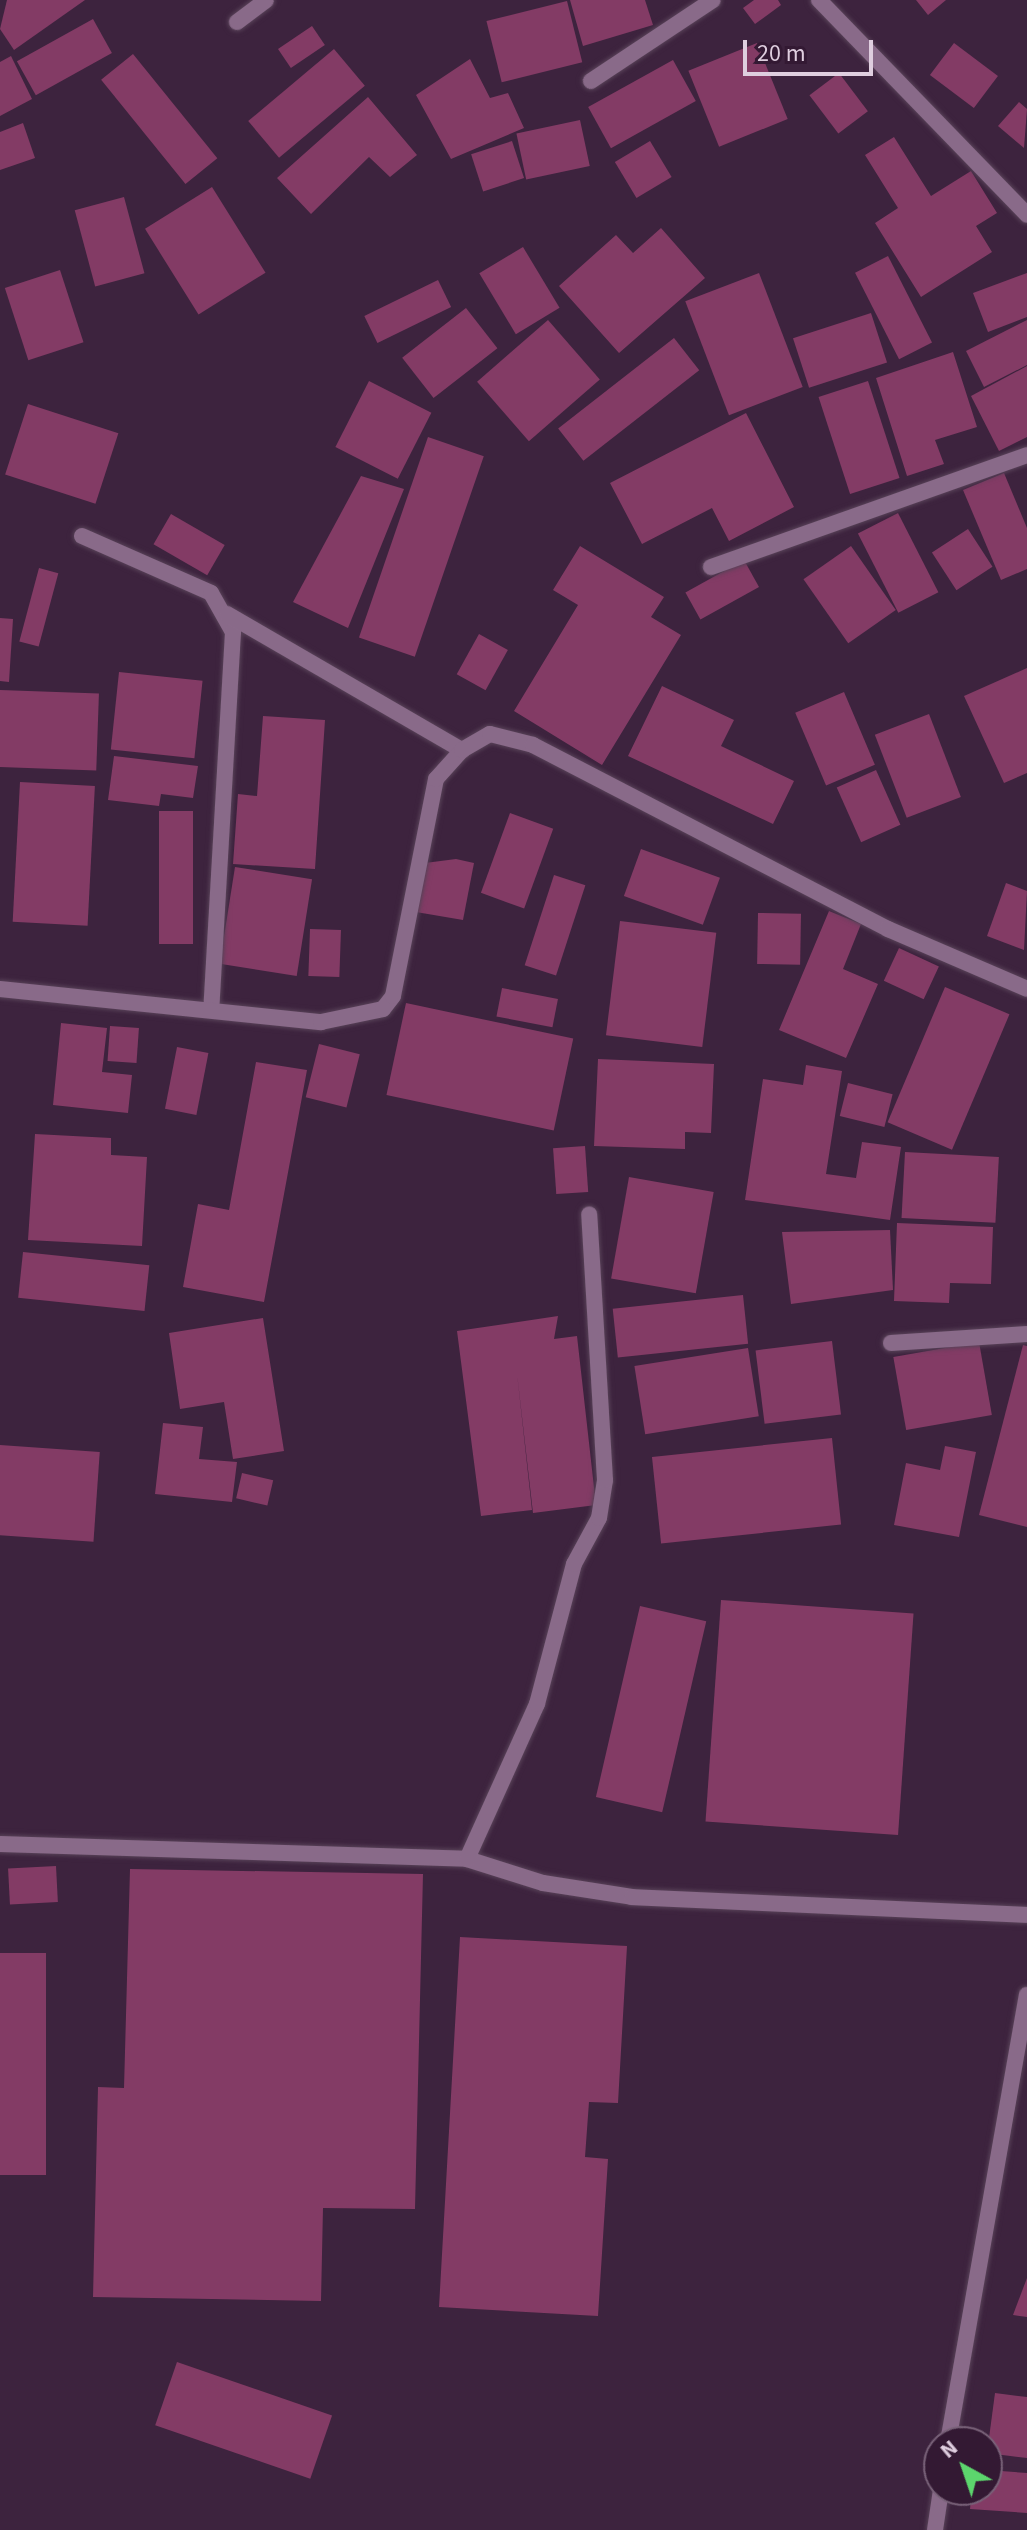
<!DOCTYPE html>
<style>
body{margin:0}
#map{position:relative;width:1027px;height:2530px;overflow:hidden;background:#3d233e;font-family:"Source Sans 3",sans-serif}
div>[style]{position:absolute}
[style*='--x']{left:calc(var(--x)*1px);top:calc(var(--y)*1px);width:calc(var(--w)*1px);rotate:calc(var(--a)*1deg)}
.building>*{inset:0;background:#833b65;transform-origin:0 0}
.roads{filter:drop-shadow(0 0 2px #584258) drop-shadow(0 0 2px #584258)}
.street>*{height:16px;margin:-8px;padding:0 8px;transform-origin:8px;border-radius:8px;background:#896a89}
span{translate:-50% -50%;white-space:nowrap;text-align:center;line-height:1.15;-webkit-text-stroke:6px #331933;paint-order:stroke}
.north{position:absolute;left:923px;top:2426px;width:80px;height:80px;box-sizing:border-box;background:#331933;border:2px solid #786178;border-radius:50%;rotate:320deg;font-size:22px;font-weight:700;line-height:32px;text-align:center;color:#dfcedf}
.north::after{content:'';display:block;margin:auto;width:28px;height:36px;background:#5cd56d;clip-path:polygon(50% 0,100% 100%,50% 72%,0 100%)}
.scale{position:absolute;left:743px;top:40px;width:130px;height:36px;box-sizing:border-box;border:4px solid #dfcedf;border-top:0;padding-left:10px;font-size:24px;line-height:28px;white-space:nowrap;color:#dfcedf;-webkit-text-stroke:6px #331933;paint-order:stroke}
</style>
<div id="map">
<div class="building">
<div style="clip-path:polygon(7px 0,85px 0,14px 50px,0 29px)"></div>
<div style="clip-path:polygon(570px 0,645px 0,653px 25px,583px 46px)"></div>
<div style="clip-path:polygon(754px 0,778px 0,781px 5px,755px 24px,743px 8px)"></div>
<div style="clip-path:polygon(916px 0,946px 0,928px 15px)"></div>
<div style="left:567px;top:1px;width:63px;height:83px;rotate:76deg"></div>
<div style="left:93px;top:19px;width:39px;height:87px;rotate:61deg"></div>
<div style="left:312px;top:26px;width:23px;height:41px;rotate:56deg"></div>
<div style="left:757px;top:43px;width:82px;height:74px;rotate:68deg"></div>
<div style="left:954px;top:43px;width:55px;height:40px;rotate:37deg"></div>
<div style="left:334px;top:49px;width:48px;height:112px;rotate:50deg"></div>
<div style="left:133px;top:54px;width:134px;height:41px;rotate:51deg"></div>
<div style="clip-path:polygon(11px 56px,32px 99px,0 116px,0 62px)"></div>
<div style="clip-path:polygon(470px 59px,490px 98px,508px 93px,524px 128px,451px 159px,416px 95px)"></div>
<div style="left:673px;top:60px;width:47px;height:97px;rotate:61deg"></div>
<div style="left:839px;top:73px;width:48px;height:37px;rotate:53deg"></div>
<div style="clip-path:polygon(368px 97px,417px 155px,390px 177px,369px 157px,311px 214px,277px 178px)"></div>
<div style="clip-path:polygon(1019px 102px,1027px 109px,1024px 148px,998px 126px)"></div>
<div style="left:580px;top:120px;width:47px;height:65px;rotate:78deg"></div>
<div style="clip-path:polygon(23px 123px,35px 158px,0 170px,0 132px)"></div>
<div style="clip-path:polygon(894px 137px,931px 196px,971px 171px,997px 213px,976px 226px,992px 252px,921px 297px,875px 223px,898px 208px,865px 155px)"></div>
<div style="left:512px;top:141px;width:39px;height:43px;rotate:72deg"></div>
<div style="left:650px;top:141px;width:42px;height:41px;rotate:59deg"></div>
<div style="left:212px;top:187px;width:101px;height:79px;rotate:58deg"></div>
<div style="left:124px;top:197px;width:79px;height:51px;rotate:75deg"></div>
<div style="clip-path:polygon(661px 228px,705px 278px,619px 353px,559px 286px,616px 235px,633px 253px)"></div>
<div style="left:523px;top:247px;width:71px;height:51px;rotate:59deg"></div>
<div style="left:888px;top:256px;width:97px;height:37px;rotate:63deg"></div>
<div style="left:60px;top:270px;width:76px;height:58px;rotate:72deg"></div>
<div style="left:759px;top:273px;width:122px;height:79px;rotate:69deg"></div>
<div style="clip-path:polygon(1027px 273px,1027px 317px,988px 332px,973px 293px)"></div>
<div style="left:438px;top:280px;width:30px;height:82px;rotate:64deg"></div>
<div style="left:466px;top:308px;width:51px;height:81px;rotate:52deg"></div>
<div style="left:871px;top:313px;width:52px;height:82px;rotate:72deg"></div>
<div style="left:548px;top:320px;width:79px;height:94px;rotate:49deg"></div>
<div style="clip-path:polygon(1027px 320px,1027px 365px,984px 387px,966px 351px)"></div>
<div style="left:674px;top:338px;width:41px;height:147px;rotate:52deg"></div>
<div style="clip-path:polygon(953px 352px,977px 427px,935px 440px,944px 464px,907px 476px,876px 378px)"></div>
<div style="clip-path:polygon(1027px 366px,1027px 437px,999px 451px,971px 396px)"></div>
<div style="left:369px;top:381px;width:70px;height:74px;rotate:27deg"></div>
<div style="left:868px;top:381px;width:102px;height:52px;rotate:72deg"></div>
<div style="left:28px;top:404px;width:95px;height:74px;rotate:18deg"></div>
<div style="clip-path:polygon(746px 413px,794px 507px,729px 541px,712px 508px,642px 544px,610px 483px)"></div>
<div style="left:428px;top:437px;width:59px;height:212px;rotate:19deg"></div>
<div style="clip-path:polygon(1004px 473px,1027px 528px,1027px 569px,1001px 580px,963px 490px)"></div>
<div style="clip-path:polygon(361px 476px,404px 489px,348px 628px,293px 602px)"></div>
<div style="left:898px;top:513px;width:89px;height:45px;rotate:63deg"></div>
<div style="left:171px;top:514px;width:62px;height:35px;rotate:30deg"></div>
<div style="left:968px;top:529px;width:45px;height:43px;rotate:57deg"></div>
<div style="clip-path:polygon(580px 546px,664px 597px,651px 617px,681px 635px,602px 765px,514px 711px,578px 605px,553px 590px)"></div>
<div style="left:851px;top:546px;width:78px;height:58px;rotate:55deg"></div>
<div style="left:744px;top:560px;width:31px;height:67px;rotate:61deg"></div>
<div style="left:39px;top:568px;width:20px;height:76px;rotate:15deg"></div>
<div style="clip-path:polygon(0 618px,13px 619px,9px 682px,0 681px)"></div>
<div style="left:479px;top:634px;width:33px;height:46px;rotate:29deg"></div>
<div style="clip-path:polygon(1027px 668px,1027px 773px,1004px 783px,964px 696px)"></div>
<div style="left:119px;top:672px;width:84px;height:78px;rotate:6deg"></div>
<div style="clip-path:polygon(662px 686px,734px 720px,721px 746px,794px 781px,773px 824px,628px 756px)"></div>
<div style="left:0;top:690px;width:99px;height:77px;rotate:2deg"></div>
<div style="left:844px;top:692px;width:79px;height:53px;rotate:67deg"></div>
<div style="left:929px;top:714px;width:89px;height:58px;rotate:69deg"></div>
<div style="clip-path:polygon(263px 716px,325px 720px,315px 869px,233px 864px,238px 794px,257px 796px)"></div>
<div style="clip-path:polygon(114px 756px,198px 766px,193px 798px,161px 794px,159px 806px,108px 800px)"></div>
<div style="left:876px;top:770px;width:60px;height:43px;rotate:66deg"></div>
<div style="left:20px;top:782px;width:75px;height:140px;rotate:3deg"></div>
<div style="left:159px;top:811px;width:34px;height:133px"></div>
<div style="left:510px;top:813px;width:46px;height:85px;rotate:20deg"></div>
<div style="left:641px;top:849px;width:84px;height:50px;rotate:20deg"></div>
<div style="clip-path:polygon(456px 859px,474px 863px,463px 920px,416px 912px,425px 863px)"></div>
<div style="left:235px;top:867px;width:78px;height:98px;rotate:9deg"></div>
<div style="left:554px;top:875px;width:33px;height:95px;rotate:18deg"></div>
<div style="clip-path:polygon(1006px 883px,1027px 891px,1024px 950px,987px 936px)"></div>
<div style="clip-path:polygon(829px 911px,861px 924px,843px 969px,878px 984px,846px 1058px,779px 1030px)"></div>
<div style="left:758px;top:913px;width:43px;height:51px;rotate:1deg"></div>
<div style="left:620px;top:921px;width:97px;height:115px;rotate:7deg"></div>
<div style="left:310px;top:929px;width:31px;height:47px;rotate:2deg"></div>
<div style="left:899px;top:948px;width:44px;height:36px;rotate:25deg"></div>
<div style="left:945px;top:987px;width:70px;height:147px;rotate:23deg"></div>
<div style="left:502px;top:988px;width:57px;height:29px;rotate:11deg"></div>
<div style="left:406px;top:1003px;width:171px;height:94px;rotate:12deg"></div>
<div style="clip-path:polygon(61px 1023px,107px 1028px,102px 1072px,132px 1075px,128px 1113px,53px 1105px)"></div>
<div style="left:110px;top:1026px;width:29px;height:35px;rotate:4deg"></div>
<div style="left:319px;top:1044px;width:42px;height:55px;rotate:14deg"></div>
<div style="left:177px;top:1047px;width:32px;height:63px;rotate:11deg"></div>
<div style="clip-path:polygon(598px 1059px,714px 1064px,711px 1133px,685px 1132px,685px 1149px,594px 1146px)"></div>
<div style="clip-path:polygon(256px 1062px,307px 1070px,264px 1302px,183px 1287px,198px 1204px,229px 1210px)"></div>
<div style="clip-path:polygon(806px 1065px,842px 1071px,826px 1174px,856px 1178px,862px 1142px,901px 1147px,890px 1220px,745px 1200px,763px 1079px,803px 1085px)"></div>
<div style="left:848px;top:1083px;width:46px;height:34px;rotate:14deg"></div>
<div style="clip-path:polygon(35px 1134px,111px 1138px,111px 1155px,147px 1157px,142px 1246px,28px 1240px)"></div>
<div style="left:585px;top:1146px;width:46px;height:32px;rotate:86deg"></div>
<div style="left:905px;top:1152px;width:94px;height:66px;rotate:3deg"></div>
<div style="left:629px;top:1177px;width:86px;height:103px;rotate:10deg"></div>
<div style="clip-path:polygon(897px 1223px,993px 1227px,991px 1284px,950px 1283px,949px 1303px,894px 1301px)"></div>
<div style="clip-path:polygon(890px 1230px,893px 1290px,791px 1304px,782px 1232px)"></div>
<div style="left:23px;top:1252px;width:127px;height:46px;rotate:6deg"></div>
<div style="left:743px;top:1295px;width:49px;height:131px;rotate:84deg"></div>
<div style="clip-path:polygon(558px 1316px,554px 1339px,577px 1336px,596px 1505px,533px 1513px,517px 1373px,532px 1510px,481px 1516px,457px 1331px)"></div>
<div style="clip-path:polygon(263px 1318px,284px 1451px,233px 1459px,224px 1402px,180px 1409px,169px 1333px)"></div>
<div style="left:832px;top:1341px;width:74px;height:77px;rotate:83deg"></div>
<div style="left:979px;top:1342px;width:74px;height:87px;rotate:80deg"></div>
<div style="clip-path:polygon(1023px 1345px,1027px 1346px,1027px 1527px,979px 1515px)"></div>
<div style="left:748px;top:1348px;width:69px;height:115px;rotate:81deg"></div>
<div style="clip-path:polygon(163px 1423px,203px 1427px,199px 1459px,237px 1462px,232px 1502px,155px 1494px)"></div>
<div style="left:832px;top:1438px;width:87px;height:181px;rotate:84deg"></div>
<div style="left:0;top:1445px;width:100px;height:90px;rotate:4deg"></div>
<div style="clip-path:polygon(945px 1446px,976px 1452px,959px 1537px,894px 1525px,906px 1463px,940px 1470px)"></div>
<div style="left:242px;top:1473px;width:32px;height:26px;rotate:13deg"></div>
<div style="left:721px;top:1600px;width:193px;height:222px;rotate:4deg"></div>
<div style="left:640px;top:1606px;width:68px;height:196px;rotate:13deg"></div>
<div style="left:56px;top:1866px;width:36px;height:48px;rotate:87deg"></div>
<div style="clip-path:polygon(130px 1869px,423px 1874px,415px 2209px,323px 2208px,321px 2301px,93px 2297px,98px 2087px,124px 2088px)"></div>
<div style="clip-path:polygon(460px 1937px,627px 1946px,618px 2103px,589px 2102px,585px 2157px,608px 2159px,598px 2316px,439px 2307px)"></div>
<div style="left:0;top:1953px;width:46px;height:222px"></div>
<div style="clip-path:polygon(1027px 2278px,1027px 2317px,1013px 2315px)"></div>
<div style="left:177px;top:2362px;width:164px;height:67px;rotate:19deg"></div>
<div style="clip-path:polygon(995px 2393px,1027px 2397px,1027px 2458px,987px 2453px)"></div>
<div style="clip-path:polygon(987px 2470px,1027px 2473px,1027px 2513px,970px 2509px,972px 2490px,987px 2490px)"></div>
</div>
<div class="roads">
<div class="street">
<div style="--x:819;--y:0;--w:299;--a:45.9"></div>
<div style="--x:237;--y:22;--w:36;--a:-37"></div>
<div style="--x:591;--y:81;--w:146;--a:-33.6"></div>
<div style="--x:82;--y:536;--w:141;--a:23.8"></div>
<div style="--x:211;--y:593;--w:45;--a:60.6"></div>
<div style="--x:233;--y:632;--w:377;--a:93.3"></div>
<div style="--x:711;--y:567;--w:335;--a:-19.5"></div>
<div style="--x:227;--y:614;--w:272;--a:30.1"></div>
<div style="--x:0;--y:989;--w:323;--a:5.9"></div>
<div style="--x:321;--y:1022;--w:63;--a:-11.8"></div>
<div style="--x:383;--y:1009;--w:16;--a:-52"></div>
<div style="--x:393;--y:996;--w:221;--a:-78.8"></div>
<div style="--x:436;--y:779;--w:39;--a:-48"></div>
<div style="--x:462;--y:750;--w:32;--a:-30"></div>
<div style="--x:490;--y:734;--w:44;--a:14.3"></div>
<div style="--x:533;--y:745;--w:400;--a:27.4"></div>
<div style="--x:888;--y:929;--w:151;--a:23.3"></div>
<div style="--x:891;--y:1343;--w:136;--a:-3.8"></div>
<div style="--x:0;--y:1844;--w:467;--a:1.8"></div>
<div style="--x:467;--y:1859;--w:80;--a:17.5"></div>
<div style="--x:543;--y:1883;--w:90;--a:8.9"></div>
<div style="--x:632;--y:1897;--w:395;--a:2.6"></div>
<div style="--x:467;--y:1859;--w:170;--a:-65.7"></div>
<div style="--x:537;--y:1704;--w:145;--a:-75.2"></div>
<div style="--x:574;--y:1564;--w:52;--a:-61.5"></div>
<div style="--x:599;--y:1518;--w:38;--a:-81"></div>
<div style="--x:605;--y:1480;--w:266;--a:-93.4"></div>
<div style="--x:948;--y:2442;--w:454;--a:-80"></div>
<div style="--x:935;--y:2530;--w:40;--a:-81.5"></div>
</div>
</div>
<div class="north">N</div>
<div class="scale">20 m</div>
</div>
